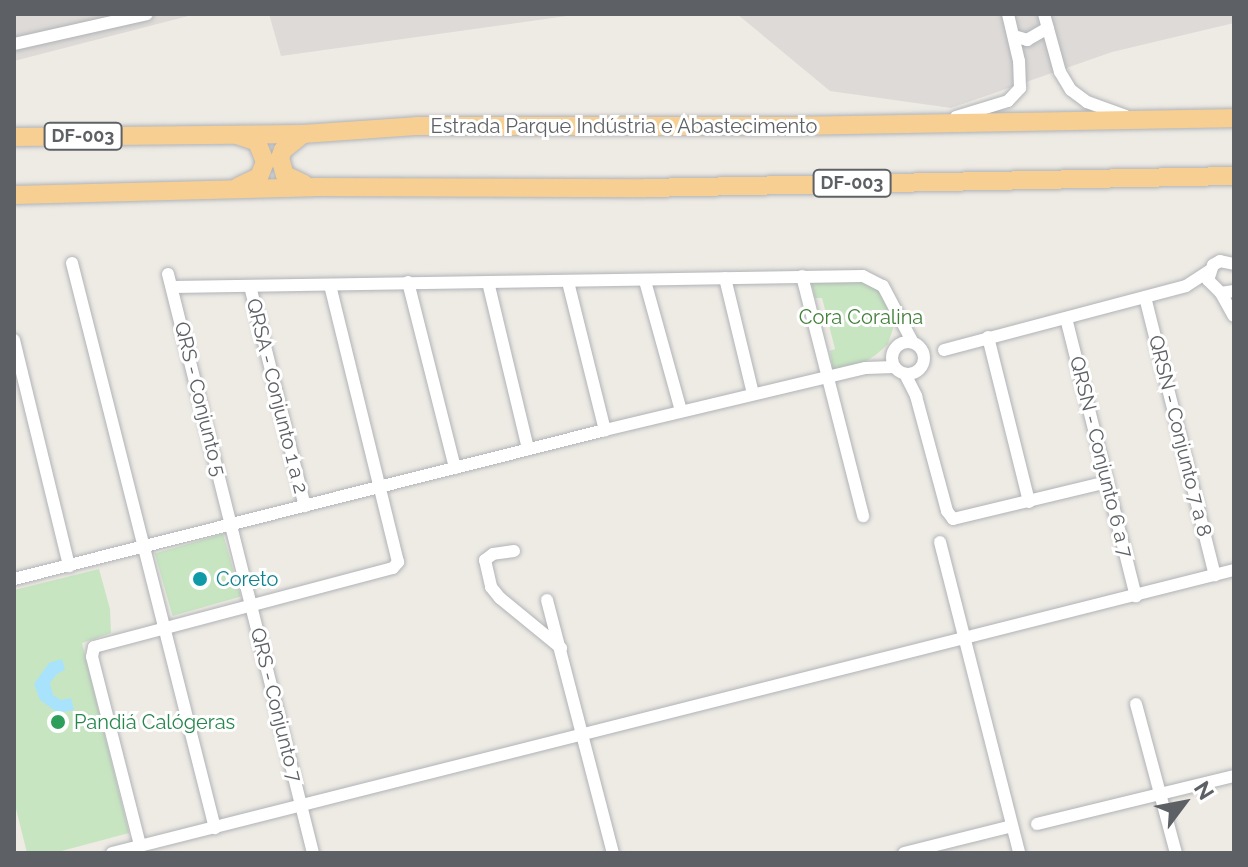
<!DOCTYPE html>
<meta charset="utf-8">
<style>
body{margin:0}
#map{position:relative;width:1248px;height:867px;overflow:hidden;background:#eeebe5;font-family:Raleway,sans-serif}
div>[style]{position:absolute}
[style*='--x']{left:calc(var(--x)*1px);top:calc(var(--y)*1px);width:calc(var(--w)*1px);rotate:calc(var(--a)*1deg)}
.industrial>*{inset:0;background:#dddad7}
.green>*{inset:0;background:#c8e5c2;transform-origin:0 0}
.water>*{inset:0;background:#a8e3fb}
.roads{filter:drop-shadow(0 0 2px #b0b3b7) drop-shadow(0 0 2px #b0b3b7)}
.minor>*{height:12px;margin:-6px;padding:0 6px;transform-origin:6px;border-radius:6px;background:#fff}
.minor>.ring{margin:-6px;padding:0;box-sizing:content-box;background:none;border:12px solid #fff;border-radius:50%}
.highway>*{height:18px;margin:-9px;padding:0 9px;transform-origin:9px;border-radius:9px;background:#f8cf92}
.dots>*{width:22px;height:22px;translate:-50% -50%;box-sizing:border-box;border:4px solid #fff;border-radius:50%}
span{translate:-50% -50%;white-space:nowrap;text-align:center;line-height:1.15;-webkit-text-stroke:6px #fff;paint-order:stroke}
.shield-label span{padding:2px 6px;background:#fff;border:2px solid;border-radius:6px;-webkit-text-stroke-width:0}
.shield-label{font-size:18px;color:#5d6165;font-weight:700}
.street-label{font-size:20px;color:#5d6165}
.park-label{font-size:20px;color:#408038}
.culture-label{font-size:20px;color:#0d838f}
.left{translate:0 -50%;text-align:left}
.leisure-label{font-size:20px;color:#27864d}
.frame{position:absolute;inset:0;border:16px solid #5d6165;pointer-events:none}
.north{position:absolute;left:1144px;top:763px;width:80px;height:80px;-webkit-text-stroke:6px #fff;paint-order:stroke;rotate:58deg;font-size:22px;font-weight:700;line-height:32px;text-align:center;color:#5d6165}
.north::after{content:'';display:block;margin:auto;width:28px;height:36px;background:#5d6165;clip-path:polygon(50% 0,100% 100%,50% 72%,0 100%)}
</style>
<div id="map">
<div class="industrial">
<div style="clip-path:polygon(14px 14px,196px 14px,14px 61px)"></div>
<div style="clip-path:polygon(269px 14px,581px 14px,281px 56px)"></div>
<div style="clip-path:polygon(737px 14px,1234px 14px,1234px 23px,1112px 52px,951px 108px,830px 91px)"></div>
</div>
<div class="green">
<div style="clip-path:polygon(857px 278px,876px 284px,895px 322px,888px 344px,877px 354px,865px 362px,833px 371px,830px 351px,835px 349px,822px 298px,815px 298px,812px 285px,813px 281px)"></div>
<div style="left:223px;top:534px;width:65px;height:71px;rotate:74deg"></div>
<div style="clip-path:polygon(99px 569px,110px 609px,111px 633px,82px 643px,129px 833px,54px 853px,27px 853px,14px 801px,14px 590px)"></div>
</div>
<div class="water">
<div style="clip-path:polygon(62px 659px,65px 670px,57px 674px,50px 683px,53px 695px,61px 700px,71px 698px,74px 710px,58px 713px,40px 700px,34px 684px,49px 663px)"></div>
</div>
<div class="roads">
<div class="minor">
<div style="--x:1044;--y:14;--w:60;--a:74.6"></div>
<div style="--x:1060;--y:72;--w:21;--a:59"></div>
<div style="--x:1071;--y:90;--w:20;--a:37"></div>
<div style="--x:1087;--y:102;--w:41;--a:19.7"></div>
<div style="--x:1014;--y:36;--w:14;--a:17"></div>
<div style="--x:1027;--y:40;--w:24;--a:-30"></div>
<div style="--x:14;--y:44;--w:136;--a:-12.7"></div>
<div style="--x:956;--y:117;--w:54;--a:-17.1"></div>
<div style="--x:1008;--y:101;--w:18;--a:-47"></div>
<div style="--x:1020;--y:88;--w:27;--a:-92"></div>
<div style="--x:1019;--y:61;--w:48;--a:-103.2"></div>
<div style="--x:72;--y:263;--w:583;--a:75.8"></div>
<div style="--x:1234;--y:264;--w:14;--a:-168"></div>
<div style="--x:1220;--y:261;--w:8;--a:150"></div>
<div style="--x:1213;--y:265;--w:16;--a:108"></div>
<div style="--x:1208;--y:280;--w:18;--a:45"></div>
<div style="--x:1221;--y:293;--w:13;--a:-9"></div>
<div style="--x:168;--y:274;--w:597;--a:75.94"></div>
<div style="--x:802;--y:276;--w:248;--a:75.7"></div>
<div style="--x:725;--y:278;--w:119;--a:76.4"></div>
<div style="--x:645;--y:281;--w:135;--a:74.5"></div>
<div style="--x:408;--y:282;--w:192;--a:75.8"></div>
<div style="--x:488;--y:282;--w:172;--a:76.5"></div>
<div style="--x:568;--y:282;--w:153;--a:76"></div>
<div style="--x:250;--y:286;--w:227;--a:76"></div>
<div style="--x:173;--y:287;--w:690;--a:-0.91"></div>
<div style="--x:863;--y:276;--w:22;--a:27"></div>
<div style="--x:883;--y:286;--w:64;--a:62.2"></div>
<div style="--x:1221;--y:293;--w:26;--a:61"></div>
<div style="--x:1145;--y:297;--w:287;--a:75.9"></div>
<div style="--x:1066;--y:318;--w:287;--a:75.9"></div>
<div style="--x:988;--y:337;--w:170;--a:76"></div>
<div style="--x:14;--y:340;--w:233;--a:76.3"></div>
<div class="ring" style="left:892px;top:342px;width:20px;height:20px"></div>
<div style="--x:944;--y:350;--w:250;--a:-14.8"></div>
<div style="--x:1186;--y:286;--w:27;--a:-33"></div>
<div style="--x:905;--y:374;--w:25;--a:63"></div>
<div style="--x:916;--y:396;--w:119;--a:74.9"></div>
<div style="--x:947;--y:511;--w:10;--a:53"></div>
<div style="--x:953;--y:519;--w:158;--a:-13.5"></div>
<div style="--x:940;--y:542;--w:321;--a:75.7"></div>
<div style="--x:514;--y:551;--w:21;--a:172"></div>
<div style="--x:493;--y:554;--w:10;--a:143"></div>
<div style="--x:485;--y:560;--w:28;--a:77"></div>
<div style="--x:491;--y:587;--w:14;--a:51"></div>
<div style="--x:500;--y:598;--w:79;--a:39.3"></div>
<div style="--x:14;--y:579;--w:609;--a:-14.15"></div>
<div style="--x:605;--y:430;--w:268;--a:-13.4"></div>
<div style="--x:866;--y:368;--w:28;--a:-2"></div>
<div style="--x:547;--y:600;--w:261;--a:75.4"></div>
<div style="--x:1136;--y:704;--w:154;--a:75"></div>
<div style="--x:1037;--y:824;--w:203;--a:-13.7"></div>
<div style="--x:140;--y:845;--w:194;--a:-104.3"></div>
<div style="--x:92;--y:657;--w:10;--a:-79"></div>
<div style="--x:94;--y:647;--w:309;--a:-14.8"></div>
<div style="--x:393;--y:568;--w:8;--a:-50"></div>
<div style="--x:398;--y:562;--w:285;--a:-103.8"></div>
<div style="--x:112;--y:853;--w:1157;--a:-14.16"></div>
<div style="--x:904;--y:853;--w:111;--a:-14"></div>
</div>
<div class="highway">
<div style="--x:303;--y:134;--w:26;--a:141"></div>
<div style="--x:283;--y:150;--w:9;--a:111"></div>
<div style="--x:280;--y:158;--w:18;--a:74"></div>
<div style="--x:285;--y:175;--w:21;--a:25"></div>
<div style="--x:237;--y:135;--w:21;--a:19"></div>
<div style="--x:257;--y:142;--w:22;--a:68"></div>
<div style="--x:265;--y:162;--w:16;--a:112"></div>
<div style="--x:259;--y:177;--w:23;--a:155"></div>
<div style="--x:14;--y:137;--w:289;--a:-0.6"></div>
<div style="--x:303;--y:134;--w:113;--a:-4"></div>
<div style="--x:416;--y:126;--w:370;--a:0"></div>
<div style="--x:786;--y:126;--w:448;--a:-1"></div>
<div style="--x:14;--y:195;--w:300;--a:-1.5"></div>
<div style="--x:314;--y:187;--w:331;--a:0.2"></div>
<div style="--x:645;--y:188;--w:589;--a:-1.17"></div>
</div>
</div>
<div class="dots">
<div style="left:200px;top:579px;background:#0f9aa8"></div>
<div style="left:58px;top:722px;background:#2e9e5b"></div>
</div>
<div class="shield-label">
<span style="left:83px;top:136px">DF-003</span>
<span style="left:852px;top:183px">DF-003</span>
</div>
<div class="street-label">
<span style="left:624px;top:126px">Estrada Parque Indústria e Abastecimento</span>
<span style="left:277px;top:396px;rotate:76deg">QRSA - Conjunto 1 a 2</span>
<span style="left:200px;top:399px;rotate:76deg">QRS - Conjunto 5</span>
<span style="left:1180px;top:436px;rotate:76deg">QRSN - Conjunto 7 a 8</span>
<span style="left:1101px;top:457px;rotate:76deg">QRSN - Conjunto 6 a 7</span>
<span style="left:276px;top:705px;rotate:76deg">QRS - Conjunto 7</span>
</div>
<div class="park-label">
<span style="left:861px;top:317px">Cora Coralina</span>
</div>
<div class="culture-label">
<span class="left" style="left:216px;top:579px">Coreto</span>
</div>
<div class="leisure-label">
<span class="left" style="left:74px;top:722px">Pandiá Calógeras</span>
</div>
<div class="frame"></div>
<div class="north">N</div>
</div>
